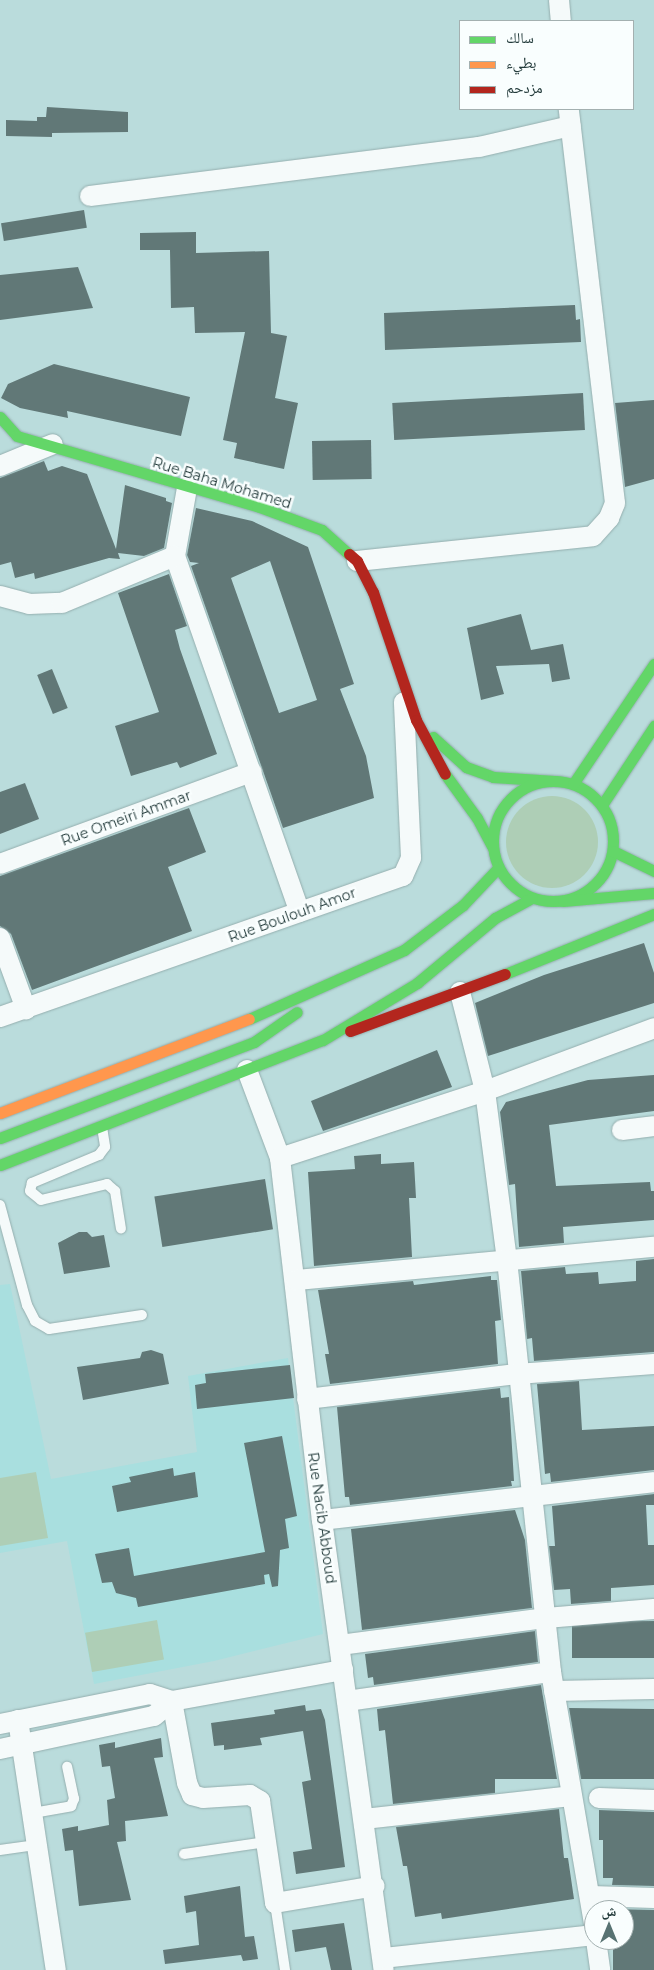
<!DOCTYPE html>
<meta charset="utf-8">
<style>
body{margin:0}
#map{position:relative;width:654px;height:1970px;overflow:hidden;background:#badcdc;font-family:Montserrat,"Noto Naskh Arabic",sans-serif}
div>[style]{position:absolute}
[style*='--x']{left:calc(var(--x)*1px);top:calc(var(--y)*1px);width:calc(var(--w)*1px);rotate:calc(var(--a)*1deg)}
.built>*{inset:0;background:#a9dfdf}
.green>*{inset:0;background:#aeceb6;transform-origin:0 0}
.round{border-radius:50%}
.building>*{inset:0;background:#617877;transform-origin:0 0}
.roads{filter:drop-shadow(0 0 1px #94aeae) drop-shadow(0 0 1px #94aeae)}
.lane>*{height:10px;margin:-5px;padding:0 5px;transform-origin:5px;border-radius:5px;background:#f5fafa}
.street>*{height:20px;margin:-10px;padding:0 10px;transform-origin:10px;border-radius:10px;background:#f5fafa}
.fast>*{height:11px;margin:-5.5px;padding:0 5.5px;transform-origin:5.5px;border-radius:5.5px;background:#63d668}
.fast>.ring{margin:-5.5px;padding:0;box-sizing:content-box;background:none;border:11px solid #63d668;border-radius:50%}
.slow>*{height:11px;margin:-5.5px;padding:0 5.5px;transform-origin:5.5px;border-radius:5.5px;background:#ff974d}
.jam>*{height:11px;margin:-5.5px;padding:0 5.5px;transform-origin:5.5px;border-radius:5.5px;background:#b3261e}
span{translate:-50% -50%;white-space:nowrap;text-align:center;line-height:1.15;-webkit-text-stroke:5px #f9fefe;paint-order:stroke}
.street-label{font-size:14px;color:#233b3b}
.legend{position:absolute;left:459px;top:20px;width:175px;height:90px;box-sizing:border-box;background:#f9fefe;border:1px solid #a3b0b0;margin:0;padding:6px 9px;list-style:none;font-size:15px;color:#233b3b}
.legend li{display:flex;align-items:center;gap:10px;height:25px}
.legend b{width:25px;border:1px solid #a3b0b0}
.north{position:absolute;left:584px;top:1900px;width:50px;height:50px;box-sizing:border-box;background:#f9fefe;border:1px solid #a3b0b0;border-radius:50%;rotate:0deg;font-size:14px;font-weight:700;line-height:20px;text-align:center;color:#233b3b}
.north::after{content:'';display:block;margin:auto;width:18px;height:22px;background:#587373;clip-path:polygon(50% 0,100% 100%,50% 72%,0 100%)}
</style>
<div id="map">
<div class="built">
<div style="clip-path:polygon(10px 1284px,51px 1479px,197px 1452px,188px 1376px,288px 1358px,323px 1634px,214px 1661px,94px 1684px,67px 1541px,0 1553px,0 1285px)"></div>
</div>
<div class="green">
<div class="round" style="left:506px;top:796px;width:92px;height:92px"></div>
<div style="clip-path:polygon(36px 1472px,48px 1538px,0 1546px,0 1478px)"></div>
<div style="left:157px;top:1620px;width:40px;height:73px;rotate:80deg"></div>
</div>
<div class="building">
<div style="clip-path:polygon(47px 107px,128px 112px,128px 132px,52px 133px,52px 137px,6px 136px,6px 120px,37px 121px,37px 117px,46px 117px)"></div>
<div style="left:84px;top:210px;width:18px;height:84px;rotate:81deg"></div>
<div style="clip-path:polygon(196px 232px,196px 253px,269px 251px,271px 333px,287px 336px,275px 398px,298px 403px,284px 469px,234px 458px,237px 443px,223px 440px,245px 332px,195px 333px,194px 307px,171px 308px,170px 250px,140px 250px,140px 233px)"></div>
<div style="clip-path:polygon(78px 267px,93px 308px,0 320px,0 275px)"></div>
<div style="clip-path:polygon(575px 305px,576px 320px,580px 319px,581px 342px,385px 350px,384px 313px)"></div>
<div style="clip-path:polygon(54px 364px,190px 397px,181px 436px,67px 411px,68px 418px,20px 408px,1px 398px,8px 384px)"></div>
<div style="left:583px;top:393px;width:37px;height:191px;rotate:87deg"></div>
<div style="clip-path:polygon(654px 400px,654px 479px,625px 487px,615px 403px)"></div>
<div style="left:371px;top:440px;width:39px;height:59px;rotate:89deg"></div>
<div style="clip-path:polygon(44px 461px,48px 471px,62px 466px,87px 474px,116px 549px,125px 485px,166px 498px,166px 501px,172px 503px,164px 548px,144px 556px,118px 553px,120px 559px,109px 558px,35px 579px,34px 573px,15px 578px,11px 562px,0 565px,0 478px)"></div>
<div style="clip-path:polygon(evenodd,196px 508px,252px 521px,308px 547px,354px 684px,340px 689px,366px 756px,374px 798px,283px 828px,191px 566px,199px 563px,190px 562px,187px 555px,196px 508px,270px 561px,317px 700px,279px 713px,231px 578px,270px 561px)"></div>
<div style="clip-path:polygon(169px 574px,187px 626px,175px 630px,180px 649px,217px 754px,180px 768px,177px 762px,131px 776px,115px 726px,159px 712px,118px 593px)"></div>
<div style="clip-path:polygon(521px 614px,531px 650px,563px 644px,570px 679px,552px 682px,549px 664px,496px 666px,504px 694px,481px 700px,467px 628px)"></div>
<div style="left:52px;top:669px;width:42px;height:16px;rotate:68deg"></div>
<div style="clip-path:polygon(25px 783px,39px 819px,0 834px,0 792px)"></div>
<div style="clip-path:polygon(189px 808px,206px 852px,168px 867px,192px 931px,32px 990px,11px 934px,0 926px,0 876px)"></div>
<div style="clip-path:polygon(644px 943px,654px 973px,654px 1003px,488px 1056px,475px 1003px,544px 975px)"></div>
<div style="clip-path:polygon(437px 1050px,452px 1087px,323px 1131px,311px 1101px)"></div>
<div style="clip-path:polygon(654px 1075px,654px 1111px,549px 1125px,556px 1186px,650px 1182px,651px 1191px,654px 1191px,654px 1220px,563px 1227px,564px 1243px,519px 1247px,515px 1184px,509px 1185px,500px 1112px,506px 1102px,588px 1080px)"></div>
<div style="clip-path:polygon(381px 1154px,381px 1164px,414px 1162px,416px 1198px,409px 1198px,412px 1257px,314px 1266px,308px 1172px,355px 1169px,354px 1156px)"></div>
<div style="left:265px;top:1179px;width:51px;height:112px;rotate:81deg"></div>
<div style="clip-path:polygon(79px 1232px,87px 1232px,92px 1237px,104px 1235px,110px 1267px,64px 1274px,58px 1243px)"></div>
<div style="clip-path:polygon(654px 1259px,654px 1352px,534px 1361px,532px 1338px,527px 1339px,521px 1271px,565px 1267px,566px 1274px,598px 1272px,599px 1284px,636px 1281px,636px 1261px)"></div>
<div style="clip-path:polygon(491px 1276px,491px 1280px,497px 1280px,501px 1320px,495px 1321px,498px 1364px,330px 1384px,325px 1354px,329px 1354px,318px 1290px,413px 1281px,414px 1285px)"></div>
<div style="clip-path:polygon(151px 1350px,163px 1354px,169px 1384px,83px 1400px,77px 1367px,140px 1358px,142px 1352px)"></div>
<div style="clip-path:polygon(290px 1365px,294px 1398px,197px 1409px,195px 1385px,206px 1383px,205px 1374px)"></div>
<div style="clip-path:polygon(579px 1381px,582px 1430px,654px 1426px,654px 1470px,551px 1482px,550px 1473px,545px 1474px,537px 1384px)"></div>
<div style="clip-path:polygon(500px 1388px,501px 1398px,509px 1397px,514px 1481px,511px 1481px,512px 1486px,350px 1505px,349px 1497px,345px 1497px,337px 1407px)"></div>
<div style="clip-path:polygon(282px 1436px,297px 1516px,285px 1519px,289px 1548px,280px 1550px,278px 1586px,272px 1587px,269px 1574px,264px 1575px,265px 1584px,138px 1607px,136px 1598px,116px 1593px,112px 1582px,102px 1583px,95px 1554px,129px 1548px,134px 1576px,265px 1552px,244px 1443px)"></div>
<div style="clip-path:polygon(173px 1468px,174px 1476px,195px 1472px,198px 1497px,117px 1512px,112px 1486px,131px 1482px,129px 1477px)"></div>
<div style="clip-path:polygon(654px 1494px,654px 1505px,646px 1505px,648px 1545px,654px 1545px,654px 1585px,611px 1588px,611px 1601px,571px 1604px,570px 1589px,554px 1590px,549px 1546px,555px 1546px,552px 1506px)"></div>
<div style="clip-path:polygon(515px 1510px,525px 1540px,532px 1608px,362px 1630px,351px 1529px)"></div>
<div style="left:654px;top:1621px;width:37px;height:82px;rotate:90deg"></div>
<div style="clip-path:polygon(535px 1631px,538px 1662px,374px 1685px,373px 1677px,368px 1678px,365px 1654px)"></div>
<div style="clip-path:polygon(541px 1685px,557px 1779px,495px 1779px,495px 1793px,393px 1804px,385px 1730px,379px 1731px,377px 1709px)"></div>
<div style="clip-path:polygon(305px 1705px,306px 1711px,321px 1709px,325px 1720px,345px 1867px,296px 1874px,293px 1852px,312px 1849px,302px 1782px,311px 1780px,303px 1731px,260px 1738px,262px 1745px,224px 1750px,224px 1745px,214px 1746px,211px 1723px,275px 1714px,274px 1710px)"></div>
<div style="clip-path:polygon(569px 1708px,654px 1709px,654px 1779px,581px 1779px)"></div>
<div style="clip-path:polygon(161px 1738px,163px 1757px,154px 1758px,168px 1816px,125px 1821px,126px 1841px,117px 1842px,131px 1900px,79px 1906px,73px 1850px,65px 1851px,62px 1829px,78px 1826px,78px 1831px,109px 1825px,107px 1800px,115px 1798px,110px 1766px,102px 1767px,99px 1745px,115px 1742px,115px 1748px)"></div>
<div style="clip-path:polygon(559px 1809px,564px 1858px,568px 1858px,574px 1899px,442px 1919px,441px 1913px,415px 1917px,407px 1866px,403px 1866px,396px 1827px)"></div>
<div style="clip-path:polygon(599px 1810px,654px 1812px,654px 1886px,612px 1885px,613px 1878px,603px 1878px,603px 1840px,599px 1840px)"></div>
<div style="clip-path:polygon(240px 1886px,245px 1937px,254px 1936px,258px 1959px,243px 1961px,241px 1955px,165px 1964px,163px 1950px,199px 1945px,196px 1911px,186px 1913px,184px 1896px)"></div>
<div style="clip-path:polygon(612px 1909px,654px 1910px,654px 1970px,613px 1970px,613px 1943px,624px 1943px,624px 1910px)"></div>
<div style="clip-path:polygon(344px 1923px,352px 1970px,331px 1970px,326px 1947px,295px 1952px,292px 1930px)"></div>
</div>
<div class="roads">
<div class="lane">
<div style="--x:102;--y:1127;--w:20;--a:81"></div>
<div style="--x:105;--y:1147;--w:10;--a:127"></div>
<div style="--x:99;--y:1155;--w:73;--a:157.3"></div>
<div style="--x:32;--y:1183;--w:8;--a:104"></div>
<div style="--x:30;--y:1191;--w:14;--a:39"></div>
<div style="--x:41;--y:1200;--w:68;--a:-13.6"></div>
<div style="--x:107;--y:1184;--w:11;--a:41"></div>
<div style="--x:115;--y:1191;--w:38;--a:81"></div>
<div style="--x:0;--y:1205;--w:104;--a:74.9"></div>
<div style="--x:27;--y:1305;--w:18;--a:63"></div>
<div style="--x:35;--y:1321;--w:16;--a:30"></div>
<div style="--x:49;--y:1329;--w:94;--a:-8.6"></div>
<div style="--x:33;--y:1813;--w:39;--a:-10"></div>
<div style="--x:71;--y:1806;--w:8;--a:-67"></div>
<div style="--x:74;--y:1799;--w:33;--a:-102"></div>
<div style="--x:0;--y:1850;--w:37;--a:-8"></div>
<div style="--x:184;--y:1854;--w:83;--a:-8.3"></div>
<div style="--x:275;--y:1903;--w:68;--a:81.5"></div>
</div>
<div class="street">
<div style="--x:559;--y:0;--w:21;--a:85"></div>
<div style="--x:90;--y:196;--w:392;--a:-7.2"></div>
<div style="--x:479;--y:147;--w:94;--a:-12.9"></div>
<div style="--x:0;--y:466;--w:57;--a:-22.5"></div>
<div style="--x:187;--y:488;--w:69;--a:100"></div>
<div style="--x:175;--y:556;--w:377;--a:70.7"></div>
<div style="--x:357;--y:561;--w:237;--a:-6"></div>
<div style="--x:593;--y:536;--w:24;--a:-48"></div>
<div style="--x:609;--y:518;--w:16;--a:-68"></div>
<div style="--x:615;--y:503;--w:397;--a:-96.7"></div>
<div style="--x:0;--y:596;--w:30;--a:15"></div>
<div style="--x:29;--y:604;--w:33;--a:-2"></div>
<div style="--x:62;--y:603;--w:122;--a:-22.6"></div>
<div style="--x:0;--y:864;--w:268;--a:-20.1"></div>
<div style="--x:0;--y:938;--w:76;--a:69.9"></div>
<div style="--x:460;--y:992;--w:102;--a:75.8"></div>
<div style="--x:485;--y:1091;--w:170;--a:82.6"></div>
<div style="--x:507;--y:1260;--w:414;--a:83.9"></div>
<div style="--x:551;--y:1672;--w:255;--a:80.3"></div>
<div style="--x:0;--y:1017;--w:427;--a:-19.3"></div>
<div style="--x:403;--y:876;--w:20;--a:-66"></div>
<div style="--x:411;--y:858;--w:156;--a:-92.6"></div>
<div style="--x:247;--y:1070;--w:94;--a:69.4"></div>
<div style="--x:280;--y:1158;--w:364;--a:83.4"></div>
<div style="--x:322;--y:1520;--w:454;--a:82.2"></div>
<div style="--x:622;--y:1130;--w:32;--a:-7"></div>
<div style="--x:280;--y:1158;--w:216;--a:-18.1"></div>
<div style="--x:485;--y:1091;--w:180;--a:-20.4"></div>
<div style="--x:296;--y:1280;--w:360;--a:-5.3"></div>
<div style="--x:307;--y:1399;--w:211;--a:-6.8"></div>
<div style="--x:517;--y:1374;--w:137;--a:-4.2"></div>
<div style="--x:322;--y:1520;--w:334;--a:-6.5"></div>
<div style="--x:340;--y:1645;--w:208;--a:-7.5"></div>
<div style="--x:546;--y:1618;--w:108;--a:-4.8"></div>
<div style="--x:554;--y:1691;--w:100;--a:-1.1"></div>
<div style="--x:172;--y:1701;--w:83;--a:79.6"></div>
<div style="--x:187;--y:1783;--w:13;--a:67"></div>
<div style="--x:192;--y:1795;--w:11;--a:15"></div>
<div style="--x:203;--y:1798;--w:47;--a:-3.7"></div>
<div style="--x:250;--y:1795;--w:12;--a:31"></div>
<div style="--x:260;--y:1801;--w:103;--a:81.6"></div>
<div style="--x:275;--y:1903;--w:101;--a:-9.6"></div>
<div style="--x:347;--y:1701;--w:206;--a:-8.1"></div>
<div style="--x:18;--y:1720;--w:253;--a:81.4"></div>
<div style="--x:0;--y:1724;--w:153;--a:-11.3"></div>
<div style="--x:150;--y:1694;--w:23;--a:18"></div>
<div style="--x:172;--y:1701;--w:174;--a:-10.3"></div>
<div style="--x:0;--y:1749;--w:157;--a:-12.1"></div>
<div style="--x:154;--y:1716;--w:23;--a:-40"></div>
<div style="--x:599;--y:1798;--w:55;--a:2.1"></div>
<div style="--x:364;--y:1819;--w:208;--a:-6.3"></div>
<div style="--x:591;--y:1896;--w:63;--a:1.8"></div>
<div style="--x:596;--y:1940;--w:30;--a:82"></div>
<div style="--x:383;--y:1958;--w:212;--a:-6.2"></div>
</div>
<div class="fast">
<div style="--x:0;--y:417;--w:25;--a:48"></div>
<div style="--x:17;--y:436;--w:250;--a:16.3"></div>
<div style="--x:257;--y:506;--w:69;--a:20.3"></div>
<div style="--x:322;--y:530;--w:36;--a:42"></div>
<div style="--x:433;--y:737;--w:45;--a:42.3"></div>
<div style="--x:466;--y:767;--w:29;--a:20"></div>
<div style="--x:493;--y:777;--w:62;--a:3.7"></div>
<div style="--x:445;--y:774;--w:54;--a:54"></div>
<div style="--x:477;--y:818;--w:34;--a:62"></div>
<div class="ring" style="left:493px;top:781px;width:109px;height:109px"></div>
<div style="--x:573;--y:784;--w:145;--a:-56"></div>
<div style="--x:602;--y:805;--w:95;--a:-56.6"></div>
<div style="--x:613;--y:851;--w:46;--a:26"></div>
<div style="--x:563;--y:901;--w:91;--a:-5"></div>
<div style="--x:505;--y:974;--w:161;--a:-21.9"></div>
<div style="--x:249;--y:1019;--w:170;--a:-24"></div>
<div style="--x:404;--y:950;--w:74;--a:-37.3"></div>
<div style="--x:463;--y:905;--w:51;--a:-46.6"></div>
<div style="--x:0;--y:1138;--w:272;--a:-20.7"></div>
<div style="--x:254;--y:1042;--w:52;--a:-34.9"></div>
<div style="--x:0;--y:1165;--w:346;--a:-21.2"></div>
<div style="--x:323;--y:1040;--w:110;--a:-31.2"></div>
<div style="--x:417;--y:983;--w:102;--a:-39.8"></div>
<div style="--x:495;--y:918;--w:42;--a:-28.4"></div>
</div>
<div class="slow">
<div style="--x:0;--y:1113;--w:266;--a:-20.7"></div>
</div>
<div class="jam">
<div style="--x:349;--y:554;--w:11;--a:41"></div>
<div style="--x:357;--y:561;--w:35;--a:63"></div>
<div style="--x:373;--y:592;--w:135;--a:71.4"></div>
<div style="--x:416;--y:720;--w:61;--a:61.8"></div>
<div style="--x:350;--y:1031;--w:165;--a:-20.2"></div>
</div>
</div>
<div class="street-label">
<span style="left:222px;top:483px;rotate:17deg">Rue Baha Mohamed</span>
<span style="left:126px;top:818px;rotate:-20deg">Rue Omeiri Ammar</span>
<span style="left:292px;top:915px;rotate:-20deg">Rue Boulouh Amor</span>
<span style="left:322px;top:1518px;rotate:82deg">Rue Nacib Abboud</span>
</div>
<ul class="legend">
<li><b style="height:6px;background:#63d668"></b>سالك</li>
<li><b style="height:6px;background:#ff974d"></b>بطيء</li>
<li><b style="height:6px;background:#b3261e"></b>مزدحم</li>
</ul>
<div class="north">ش</div>
</div>
